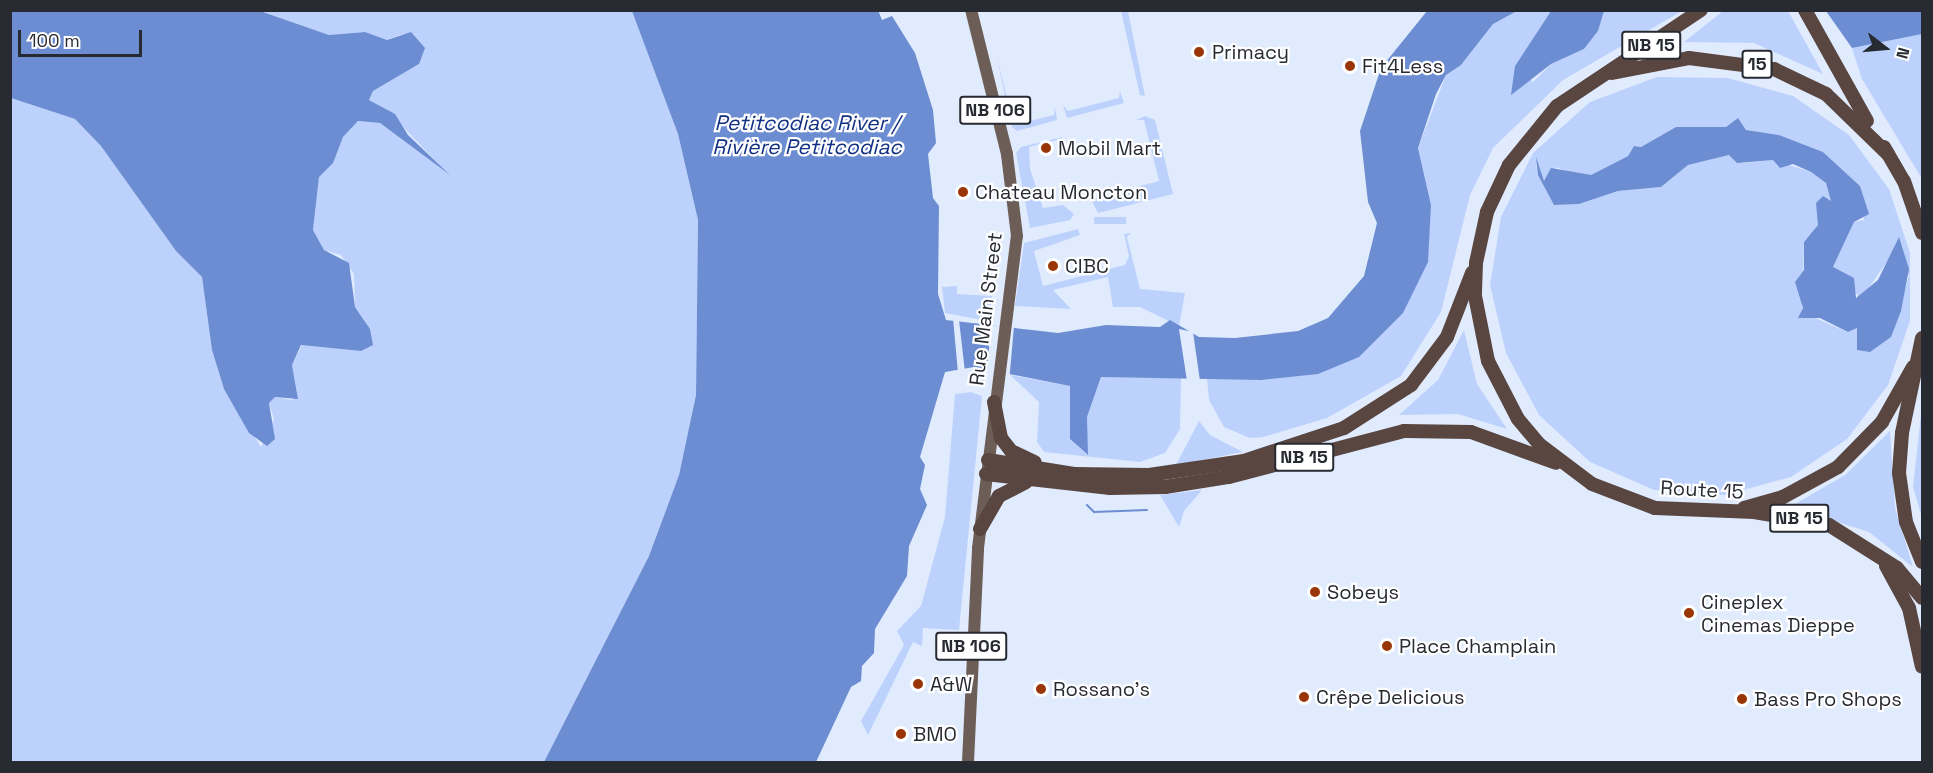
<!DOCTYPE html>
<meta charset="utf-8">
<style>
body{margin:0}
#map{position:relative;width:1933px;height:773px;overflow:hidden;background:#e1ebfe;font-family:"Space Grotesk",sans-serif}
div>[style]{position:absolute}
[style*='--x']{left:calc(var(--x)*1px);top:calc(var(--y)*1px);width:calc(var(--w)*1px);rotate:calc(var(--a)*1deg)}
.green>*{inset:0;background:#bcd2fd;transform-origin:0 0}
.water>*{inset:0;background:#6c8dd2}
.pier>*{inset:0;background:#e1ebfe;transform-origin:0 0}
.stream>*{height:2px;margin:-1px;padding:0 1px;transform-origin:1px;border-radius:1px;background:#6c8dd2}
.primary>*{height:12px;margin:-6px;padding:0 6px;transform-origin:6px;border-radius:6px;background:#6d5d57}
.highway>*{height:14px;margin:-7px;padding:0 7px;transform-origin:7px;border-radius:7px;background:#594640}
.dots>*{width:16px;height:16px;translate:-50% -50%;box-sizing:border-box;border:3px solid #fff;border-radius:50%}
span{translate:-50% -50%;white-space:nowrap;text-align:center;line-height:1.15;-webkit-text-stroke:4.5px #fff;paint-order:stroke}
.shield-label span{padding:2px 4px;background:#fff;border:2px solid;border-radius:4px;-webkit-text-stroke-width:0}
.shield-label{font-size:18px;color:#272a31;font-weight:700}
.poi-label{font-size:20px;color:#272a31}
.left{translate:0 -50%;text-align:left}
.street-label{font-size:20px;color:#272a31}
.water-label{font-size:21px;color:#133283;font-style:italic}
.frame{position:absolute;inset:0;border:12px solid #272a31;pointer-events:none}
.north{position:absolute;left:1855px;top:18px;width:60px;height:60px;-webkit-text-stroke:4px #fff;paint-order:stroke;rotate:106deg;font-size:16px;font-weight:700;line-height:24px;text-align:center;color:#272a31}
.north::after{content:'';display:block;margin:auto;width:21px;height:27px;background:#272a31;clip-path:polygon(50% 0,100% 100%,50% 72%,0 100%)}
.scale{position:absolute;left:18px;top:30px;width:124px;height:27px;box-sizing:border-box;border:3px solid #272a31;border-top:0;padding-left:8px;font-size:18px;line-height:21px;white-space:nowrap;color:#272a31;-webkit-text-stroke:4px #fff;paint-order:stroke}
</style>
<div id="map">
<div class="green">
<div style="clip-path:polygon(260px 11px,632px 11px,645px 41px,678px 134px,698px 220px,696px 395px,679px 475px,649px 556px,544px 762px,11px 762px,11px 98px,75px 119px,101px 146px,176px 251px,202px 277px,212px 350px,224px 389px,261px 447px,274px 419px,269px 403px,275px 397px,292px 400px,297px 392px,292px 365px,302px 345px,362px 351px,365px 321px,355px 307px,354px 274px,341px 255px,324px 250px,313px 230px,319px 177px,343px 137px,358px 121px,380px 123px,446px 172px,387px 110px,369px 100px,373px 91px,419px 64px,403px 34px,386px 40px,365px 32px,329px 35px)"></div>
<div style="clip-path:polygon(1121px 11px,1128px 11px,1145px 96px,1140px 95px)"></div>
<div style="clip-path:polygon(1517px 11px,1551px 11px,1515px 66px,1533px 82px,1551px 64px,1584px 49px,1598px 31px,1604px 11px,1682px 11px,1563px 80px,1493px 148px,1470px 195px,1441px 312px,1401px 376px,1327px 418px,1263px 437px,1250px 438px,1224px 427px,1209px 400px,1207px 378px,1318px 374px,1431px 205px,1418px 148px,1446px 75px,1461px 65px,1493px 24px)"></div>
<div style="clip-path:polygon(1723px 11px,1788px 11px,1823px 74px,1754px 43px,1684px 42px)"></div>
<div style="clip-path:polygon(1922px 34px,1922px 179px,1862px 79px,1852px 48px)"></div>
<div style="clip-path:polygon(996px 54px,1014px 125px,1054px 115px,1055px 107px,1057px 120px,1017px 131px,1012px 127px)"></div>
<div style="clip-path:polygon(evenodd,1657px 77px,1728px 78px,1793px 96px,1849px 135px,1889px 189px,1910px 253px,1910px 321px,1888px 385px,1847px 439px,1791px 477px,1724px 495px,1654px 490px,1590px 462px,1539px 415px,1506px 353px,1490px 285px,1501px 217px,1533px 153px,1590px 102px,1657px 77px,1738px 119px,1746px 130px,1779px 135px,1823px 152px,1860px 186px,1864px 220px,1854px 222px,1833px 267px,1861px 299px,1900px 243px,1909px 276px,1891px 337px,1874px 345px,1857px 328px,1847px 332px,1802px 312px,1804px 242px,1818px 225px,1823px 197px,1831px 201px,1826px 183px,1811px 172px,1773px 160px,1743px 163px,1729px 155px,1688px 165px,1661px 187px,1618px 191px,1579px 204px,1555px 205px,1538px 175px,1536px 163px,1544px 181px,1557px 167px,1571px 175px,1591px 175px,1628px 156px,1634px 146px,1641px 147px,1676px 127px,1726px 127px,1738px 119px)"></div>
<div style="clip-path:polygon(1120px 91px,1124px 103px,1067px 118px,1063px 105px,1068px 111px,1119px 98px)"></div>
<div style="clip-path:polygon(1145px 116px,1155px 120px,1173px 194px,1098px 213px,1091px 199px,1159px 181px,1144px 120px,1136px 120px)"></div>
<div style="clip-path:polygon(1062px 137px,1065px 145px,1061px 139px,1029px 147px,1030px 169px,1043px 208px,1063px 205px,1074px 214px,1070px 220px,1030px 228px,1016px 153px,1021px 147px)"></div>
<div style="left:1126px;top:217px;width:7px;height:32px;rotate:90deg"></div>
<div style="clip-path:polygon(1078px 229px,1080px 235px,1034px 251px,1043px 286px,1125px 265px,1129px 256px,1124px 234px,1131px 233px,1127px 237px,1140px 289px,1185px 293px,1179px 326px,1140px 307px,1113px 307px,1108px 277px,1053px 290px,1071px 309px,1015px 306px,1024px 243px)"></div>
<div style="clip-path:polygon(957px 286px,957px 294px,992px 296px,988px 321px,945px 313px,942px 287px)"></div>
<div style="clip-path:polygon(1464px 330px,1477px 384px,1507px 429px,1458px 414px,1399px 415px,1438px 380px)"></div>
<div style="clip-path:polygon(1010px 375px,1070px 386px,1070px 439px,1087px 455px,1087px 417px,1101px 377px,1181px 378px,1180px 429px,1165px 453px,1140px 462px,1044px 452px,1037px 442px,1039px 402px)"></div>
<div style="clip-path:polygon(971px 392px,982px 396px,959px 630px,923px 628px,922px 646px,913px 642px,868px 735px,861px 721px,904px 645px,897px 631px,921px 606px,945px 517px,955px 394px)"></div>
<div style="clip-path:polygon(1922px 406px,1922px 518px,1913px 487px)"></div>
<div style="clip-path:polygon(1199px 421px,1210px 435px,1243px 452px,1176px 465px)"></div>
<div style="clip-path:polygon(1890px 431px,1895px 508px,1913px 567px,1869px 532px,1790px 507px,1845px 475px)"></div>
<div style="clip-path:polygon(1202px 490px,1184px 511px,1179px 527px,1160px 495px)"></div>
</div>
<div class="water">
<div style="clip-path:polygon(11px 10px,260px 11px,329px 35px,365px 32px,387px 40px,411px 32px,425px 48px,419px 64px,373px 91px,369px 100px,395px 114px,408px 135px,450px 175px,380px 123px,358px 121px,343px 137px,333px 163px,319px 177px,313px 230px,324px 250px,349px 263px,355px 307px,370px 329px,373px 345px,361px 351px,301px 345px,292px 365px,298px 399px,275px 397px,269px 403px,275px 439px,267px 446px,249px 433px,224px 389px,212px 350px,202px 277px,176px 251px,101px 146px,75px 119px,11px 98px)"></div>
<div style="clip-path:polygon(878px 10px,882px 20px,892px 16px,915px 53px,933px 110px,936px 143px,928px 154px,933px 198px,939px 206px,938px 294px,946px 320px,1058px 333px,1106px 325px,1160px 327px,1170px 320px,1199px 337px,1235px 338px,1298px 331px,1328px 318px,1364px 276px,1377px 223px,1368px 202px,1360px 131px,1381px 68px,1427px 11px,1517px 11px,1493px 24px,1461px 65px,1446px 75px,1436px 94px,1418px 148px,1431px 205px,1428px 262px,1403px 313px,1359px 357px,1318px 374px,1261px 380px,1101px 377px,1087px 417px,1088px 455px,1070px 439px,1070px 386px,974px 367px,945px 372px,920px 457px,925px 465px,920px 489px,927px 505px,909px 546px,907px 576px,875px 629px,874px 653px,862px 666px,861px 681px,851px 687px,816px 762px,544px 762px,649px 556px,679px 475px,696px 395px,698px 220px,678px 134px,632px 11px)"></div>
<div style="clip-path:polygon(1551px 11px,1604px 11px,1598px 31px,1584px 49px,1551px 64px,1511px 95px,1515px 66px)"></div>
<div style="clip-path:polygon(1826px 11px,1922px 11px,1922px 34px,1852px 48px)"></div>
<div style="clip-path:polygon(1738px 118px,1746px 130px,1779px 135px,1823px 152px,1860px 186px,1869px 214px,1854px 222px,1833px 267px,1854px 278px,1856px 298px,1878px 280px,1899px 237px,1909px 269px,1901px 311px,1891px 337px,1870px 352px,1857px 350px,1857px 328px,1848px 332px,1820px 318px,1798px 318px,1803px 308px,1795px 282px,1804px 270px,1804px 242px,1818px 225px,1816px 203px,1823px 196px,1831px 201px,1826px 183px,1811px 172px,1793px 164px,1780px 168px,1773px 160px,1737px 163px,1729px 155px,1688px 165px,1661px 187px,1618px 191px,1579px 204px,1554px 205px,1538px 175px,1536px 157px,1544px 181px,1551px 168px,1591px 175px,1628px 156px,1634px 146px,1641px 147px,1676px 127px,1726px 127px)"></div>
</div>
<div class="pier">
<div style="clip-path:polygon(953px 318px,959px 320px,965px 372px,958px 373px)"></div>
<div style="left:991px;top:325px;width:23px;height:48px;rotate:5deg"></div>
<div style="clip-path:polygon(1179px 329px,1193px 332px,1200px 381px,1187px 381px)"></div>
</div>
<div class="stream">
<div style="--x:1087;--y:505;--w:10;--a:45"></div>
<div style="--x:1094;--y:512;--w:53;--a:-2.2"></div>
</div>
<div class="primary">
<div style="--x:968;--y:762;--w:214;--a:-87.3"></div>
<div style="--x:978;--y:548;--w:314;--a:-82.9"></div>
<div style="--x:1017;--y:236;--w:83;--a:-97"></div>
<div style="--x:1007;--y:154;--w:148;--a:-104"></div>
</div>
<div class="highway">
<div style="--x:1701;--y:10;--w:173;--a:146.3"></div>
<div style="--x:1557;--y:106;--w:76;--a:129.1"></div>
<div style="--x:1509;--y:165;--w:52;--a:115.1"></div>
<div style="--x:1487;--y:212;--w:52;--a:102.2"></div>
<div style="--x:1476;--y:263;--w:33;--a:92"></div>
<div style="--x:1475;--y:296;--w:66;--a:78.7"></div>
<div style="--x:1488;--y:361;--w:65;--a:62.7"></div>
<div style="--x:1518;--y:419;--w:33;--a:50"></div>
<div style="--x:1539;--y:444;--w:66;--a:37"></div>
<div style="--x:1592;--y:484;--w:67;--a:20.9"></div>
<div style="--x:1655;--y:508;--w:99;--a:2.3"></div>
<div style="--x:1754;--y:512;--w:76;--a:9.8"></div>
<div style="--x:1829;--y:525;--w:80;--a:32.3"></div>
<div style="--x:1897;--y:568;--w:39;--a:50"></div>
<div style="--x:1805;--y:10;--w:127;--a:60.8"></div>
<div style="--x:1612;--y:73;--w:78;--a:-11"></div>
<div style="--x:1689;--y:58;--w:86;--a:7.4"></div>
<div style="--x:1774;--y:69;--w:58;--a:25.7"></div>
<div style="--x:1826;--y:94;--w:86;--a:44.1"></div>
<div style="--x:1884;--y:147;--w:39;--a:60"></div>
<div style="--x:1904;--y:181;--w:55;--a:70.9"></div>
<div style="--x:1922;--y:338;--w:97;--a:101.9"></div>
<div style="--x:1902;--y:433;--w:40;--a:94.3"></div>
<div style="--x:1899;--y:473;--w:49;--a:81.9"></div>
<div style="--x:1906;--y:522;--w:43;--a:68.2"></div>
<div style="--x:994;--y:402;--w:37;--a:79"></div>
<div style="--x:1001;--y:438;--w:16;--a:52"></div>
<div style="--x:1011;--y:451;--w:26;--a:25"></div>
<div style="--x:988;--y:460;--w:87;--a:9.2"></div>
<div style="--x:1074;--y:474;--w:75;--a:0.8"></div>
<div style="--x:1149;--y:475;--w:96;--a:-8.4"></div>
<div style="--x:1244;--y:461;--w:105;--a:-18.3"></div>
<div style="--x:1344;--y:428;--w:80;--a:-32.7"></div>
<div style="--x:1411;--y:385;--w:60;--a:-53.1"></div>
<div style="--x:1447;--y:337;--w:69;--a:-68.7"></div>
<div style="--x:986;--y:474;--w:125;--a:6.4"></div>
<div style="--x:1110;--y:488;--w:55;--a:-1"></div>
<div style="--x:1165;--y:487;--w:65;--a:-8.9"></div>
<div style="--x:1229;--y:477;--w:181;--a:-14.7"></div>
<div style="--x:1404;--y:431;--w:67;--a:0.9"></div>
<div style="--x:1471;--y:432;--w:90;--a:20"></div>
<div style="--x:1744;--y:508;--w:41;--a:-15.8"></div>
<div style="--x:1783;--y:497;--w:63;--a:-28.6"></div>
<div style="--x:1838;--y:467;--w:63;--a:-45.6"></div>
<div style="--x:1882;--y:422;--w:63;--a:-60.6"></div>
<div style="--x:980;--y:529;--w:38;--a:-60"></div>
<div style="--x:999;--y:496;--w:30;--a:-27"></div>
<div style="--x:1886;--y:566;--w:48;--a:61.3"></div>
<div style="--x:1909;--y:608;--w:60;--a:77.6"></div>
</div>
<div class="dots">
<div style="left:1199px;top:52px;background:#9a3507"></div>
<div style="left:1350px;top:66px;background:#9a3507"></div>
<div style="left:1046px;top:148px;background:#9a3507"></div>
<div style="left:963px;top:192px;background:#9a3507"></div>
<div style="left:1053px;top:266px;background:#9a3507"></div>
<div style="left:1315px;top:592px;background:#9a3507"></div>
<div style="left:1689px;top:613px;background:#9a3507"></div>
<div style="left:1387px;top:646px;background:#9a3507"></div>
<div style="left:918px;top:684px;background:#9a3507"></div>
<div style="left:1041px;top:689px;background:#9a3507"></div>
<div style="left:1304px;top:697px;background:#9a3507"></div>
<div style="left:1742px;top:699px;background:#9a3507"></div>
<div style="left:901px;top:734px;background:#9a3507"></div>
</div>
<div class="shield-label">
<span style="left:1651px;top:45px">NB 15</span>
<span style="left:1757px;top:64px">15</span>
<span style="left:995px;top:110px">NB 106</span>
<span style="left:1304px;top:457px">NB 15</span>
<span style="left:1799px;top:518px">NB 15</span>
<span style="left:971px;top:646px">NB 106</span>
</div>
<div class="poi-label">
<span class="left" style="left:1212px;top:52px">Primacy</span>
<span class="left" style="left:1362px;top:66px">Fit4Less</span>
<span class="left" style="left:1058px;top:148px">Mobil Mart</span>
<span class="left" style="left:975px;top:192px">Chateau Moncton</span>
<span class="left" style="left:1065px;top:266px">CIBC</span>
<span class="left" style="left:1327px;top:592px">Sobeys</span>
<span class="left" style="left:1701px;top:614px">Cineplex<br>Cinemas Dieppe</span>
<span class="left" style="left:1399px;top:646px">Place Champlain</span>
<span class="left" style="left:930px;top:684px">A&amp;W</span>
<span class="left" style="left:1053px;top:689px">Rossano's</span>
<span class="left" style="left:1316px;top:697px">Crêpe Delicious</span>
<span class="left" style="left:1754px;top:699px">Bass Pro Shops</span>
<span class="left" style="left:913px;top:734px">BMO</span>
</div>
<div class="street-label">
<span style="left:986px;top:309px;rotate:-83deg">Rue Main Street</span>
<span style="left:1702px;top:490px;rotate:3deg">Route 15</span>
</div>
<div class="water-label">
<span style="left:807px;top:135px">Petitcodiac River /<br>Rivière Petitcodiac</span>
</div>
<div class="frame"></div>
<div class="north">N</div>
<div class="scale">100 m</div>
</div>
